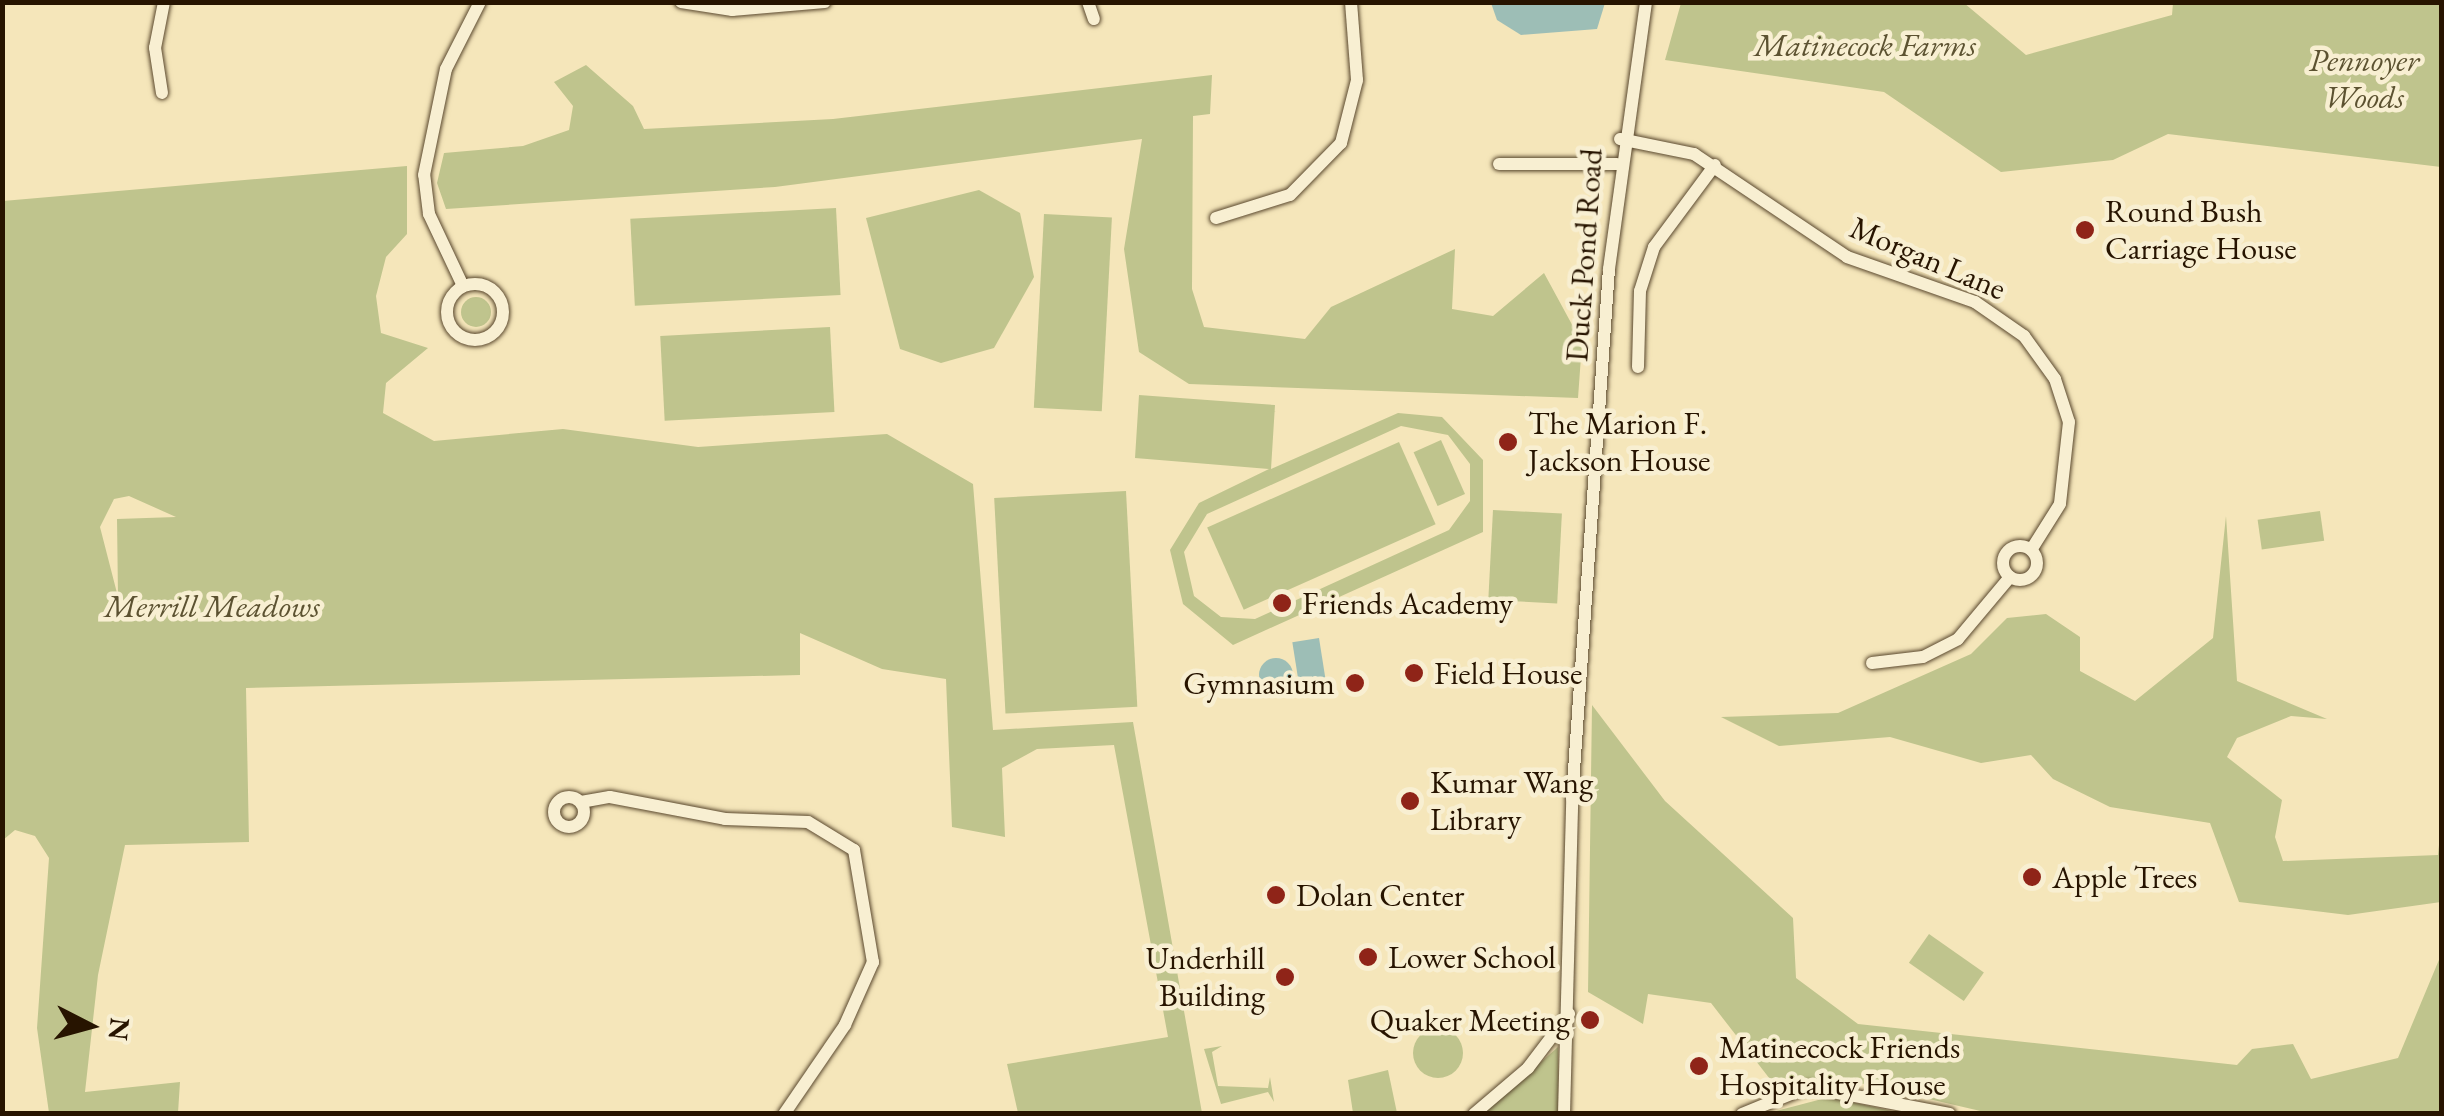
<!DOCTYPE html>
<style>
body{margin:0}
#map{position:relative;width:2444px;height:1116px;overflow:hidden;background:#f5e6ba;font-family:"EB Garamond",serif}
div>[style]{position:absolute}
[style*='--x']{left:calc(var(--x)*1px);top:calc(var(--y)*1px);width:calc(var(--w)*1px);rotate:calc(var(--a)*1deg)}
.green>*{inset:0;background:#bfc48d;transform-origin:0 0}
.round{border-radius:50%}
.water>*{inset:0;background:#9dbeb6;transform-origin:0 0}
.roads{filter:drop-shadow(0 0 2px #5a482e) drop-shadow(0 0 2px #5a482e)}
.minor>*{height:12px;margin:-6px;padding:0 6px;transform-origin:6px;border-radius:6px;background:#f8efd2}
.minor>.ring{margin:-6px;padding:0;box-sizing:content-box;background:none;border:12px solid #f8efd2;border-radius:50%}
.dots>*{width:28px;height:28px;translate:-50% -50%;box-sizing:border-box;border:5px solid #f8efd2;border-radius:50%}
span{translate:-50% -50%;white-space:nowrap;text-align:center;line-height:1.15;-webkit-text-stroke:9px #f8efd2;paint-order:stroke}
.park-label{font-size:32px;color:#5c5231;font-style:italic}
.poi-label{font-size:32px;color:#271400}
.left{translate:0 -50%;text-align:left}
.right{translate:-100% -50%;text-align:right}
.street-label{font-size:32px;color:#271400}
.frame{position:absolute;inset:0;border:5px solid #271400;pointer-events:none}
.north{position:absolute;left:40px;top:976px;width:100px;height:100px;-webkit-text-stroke:8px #f8efd2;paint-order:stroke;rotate:96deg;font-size:28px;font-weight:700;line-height:40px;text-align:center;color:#271400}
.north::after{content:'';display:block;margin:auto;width:35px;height:45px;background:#271400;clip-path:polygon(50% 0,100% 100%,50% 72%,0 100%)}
</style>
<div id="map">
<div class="green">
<div style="clip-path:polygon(1681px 3px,1964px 3px,2026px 55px,2172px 15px,2173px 3px,2441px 3px,2441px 167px,2168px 134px,2113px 160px,2001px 172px,1884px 92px,1665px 60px)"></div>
<div style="clip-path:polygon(586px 65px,633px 106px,644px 129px,833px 119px,1212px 75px,1210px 114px,1193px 116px,1192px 289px,1204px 327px,1305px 339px,1331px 307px,1455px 249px,1452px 309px,1493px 316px,1544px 273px,1582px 343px,1578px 398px,1189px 384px,1139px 352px,1124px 249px,1142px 139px,775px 187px,446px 209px,437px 183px,444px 153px,523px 146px,569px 130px,573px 106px,554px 82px)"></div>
<div style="clip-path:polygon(evenodd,407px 166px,407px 234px,386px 257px,376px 296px,381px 333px,428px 348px,386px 383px,383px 413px,434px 441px,563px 429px,698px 447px,887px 434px,973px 484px,993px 730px,1133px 722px,1202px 1113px,1018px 1113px,1007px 1064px,1168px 1037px,1114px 745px,1037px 749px,1002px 768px,1005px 837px,952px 827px,946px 679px,882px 669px,800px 633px,800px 675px,246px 688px,249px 842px,125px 845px,98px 975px,85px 1092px,180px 1082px,178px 1113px,49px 1113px,37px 1028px,49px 858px,35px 836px,15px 830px,3px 840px,3px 201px,407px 166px,129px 496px,176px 517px,117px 519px,118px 597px,100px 527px,114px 499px,129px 496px)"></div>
<div style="clip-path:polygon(979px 190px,1020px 213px,1034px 277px,994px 348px,941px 363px,900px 349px,866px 218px)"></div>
<div style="left:836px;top:208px;width:87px;height:206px;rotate:87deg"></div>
<div style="left:1044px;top:214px;width:68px;height:194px;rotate:3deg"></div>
<div class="round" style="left:461px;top:297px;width:30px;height:30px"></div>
<div style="left:830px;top:327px;width:85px;height:170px;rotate:87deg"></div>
<div style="clip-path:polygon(evenodd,1139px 395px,1275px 405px,1271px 469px,1398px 413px,1442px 417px,1483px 460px,1483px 532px,1233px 645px,1183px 604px,1170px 550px,1199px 503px,1269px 469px,1135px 458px,1139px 395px,1401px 426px,1448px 435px,1470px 464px,1470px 501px,1449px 530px,1255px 619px,1221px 617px,1194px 596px,1184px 552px,1207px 514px,1401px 426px)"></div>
<div style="left:1441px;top:440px;width:59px;height:30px;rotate:66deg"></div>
<div style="left:1399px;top:442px;width:90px;height:210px;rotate:66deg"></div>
<div style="left:1126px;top:491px;width:216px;height:132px;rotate:87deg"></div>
<div style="left:1493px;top:510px;width:69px;height:90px;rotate:3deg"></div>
<div style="left:2320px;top:511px;width:30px;height:63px;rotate:82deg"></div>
<div style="clip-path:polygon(2226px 516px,2237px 681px,2327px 719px,2291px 716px,2237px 738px,2227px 757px,2282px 800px,2275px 837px,2283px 861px,2438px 855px,2441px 825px,2441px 902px,2348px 915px,2239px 902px,2210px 823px,2110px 807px,2053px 779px,2031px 755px,1981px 763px,1890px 737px,1779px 746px,1721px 717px,1838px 713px,1971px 654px,2007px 618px,2046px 614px,2080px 637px,2080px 671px,2135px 701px,2213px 638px)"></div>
<div style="clip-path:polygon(1592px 705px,1665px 801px,1793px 918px,1796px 978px,1858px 1024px,2237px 1065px,2252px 1049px,2293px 1044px,2311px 1079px,2398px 1058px,2441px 955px,2441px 1113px,1989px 1113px,1843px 1079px,1773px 1083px,1711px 1003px,1648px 994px,1643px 1024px,1588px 992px)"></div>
<div style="left:1929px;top:934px;width:67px;height:35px;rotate:35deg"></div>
<div class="round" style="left:1413px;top:1028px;width:50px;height:50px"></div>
<div style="clip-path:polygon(1222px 1046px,1212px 1052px,1218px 1086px,1268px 1088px,1270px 1077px,1274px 1102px,1268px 1092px,1221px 1104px,1204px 1049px)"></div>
<div style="clip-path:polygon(1558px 1047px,1559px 1113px,1482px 1114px)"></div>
<div style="clip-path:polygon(1388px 1070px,1397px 1113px,1353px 1113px,1348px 1080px)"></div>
<div style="clip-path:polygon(1822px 1099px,1842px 1100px,1901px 1113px,1769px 1113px)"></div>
</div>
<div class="water">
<div style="clip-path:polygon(1491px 3px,1492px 2px,1605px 3px,1597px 29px,1521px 35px,1497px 20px)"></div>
<div style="left:1319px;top:638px;width:50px;height:27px;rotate:81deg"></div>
<div class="round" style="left:1259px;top:658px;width:34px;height:34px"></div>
</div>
<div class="roads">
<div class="minor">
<div style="--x:681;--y:2;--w:52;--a:8.9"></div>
<div style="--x:732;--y:10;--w:93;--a:-4.9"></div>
<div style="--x:1088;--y:2;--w:18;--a:71"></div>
<div style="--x:162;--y:93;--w:46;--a:-98.8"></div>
<div style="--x:155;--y:48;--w:47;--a:-78.9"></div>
<div style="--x:1620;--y:139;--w:76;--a:11.5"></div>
<div style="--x:1694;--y:154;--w:184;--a:33.9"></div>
<div style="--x:1847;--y:257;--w:136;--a:19.4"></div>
<div style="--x:1975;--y:302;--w:60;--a:34.8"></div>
<div style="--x:2024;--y:336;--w:53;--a:54.2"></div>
<div style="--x:2055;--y:379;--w:45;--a:72"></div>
<div style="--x:2069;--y:422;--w:82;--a:96.3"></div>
<div style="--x:2060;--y:504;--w:54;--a:122.2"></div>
<div style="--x:1499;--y:164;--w:118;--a:0"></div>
<div style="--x:1216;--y:218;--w:77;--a:-17.3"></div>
<div style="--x:1290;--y:195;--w:73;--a:-45.6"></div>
<div style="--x:1341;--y:143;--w:65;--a:-75.7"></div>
<div style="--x:1357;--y:80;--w:78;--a:-94.4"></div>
<div class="ring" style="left:447px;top:284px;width:44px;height:44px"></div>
<div style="--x:463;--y:286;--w:80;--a:-115.3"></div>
<div style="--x:429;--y:214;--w:39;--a:-97"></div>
<div style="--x:424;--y:175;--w:108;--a:-78.3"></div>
<div style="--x:446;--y:69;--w:75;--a:-63.1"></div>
<div style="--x:1638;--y:367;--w:76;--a:-88.5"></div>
<div style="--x:1640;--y:291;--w:46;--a:-72.3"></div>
<div style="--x:1654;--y:247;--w:102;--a:-53.4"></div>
<div class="ring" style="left:2003px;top:546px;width:22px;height:22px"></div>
<div style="--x:1872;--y:663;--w:51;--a:-6.7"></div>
<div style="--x:1923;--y:657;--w:39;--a:-27"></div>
<div style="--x:1958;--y:639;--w:81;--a:-50"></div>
<div class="ring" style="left:554px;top:797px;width:18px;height:18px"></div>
<div style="--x:581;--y:802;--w:29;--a:-10"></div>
<div style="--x:610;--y:797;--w:117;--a:10.8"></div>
<div style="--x:725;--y:819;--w:83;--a:2.1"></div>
<div style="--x:808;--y:822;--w:54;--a:31.3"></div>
<div style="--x:854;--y:850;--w:114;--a:80.4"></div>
<div style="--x:873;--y:962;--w:69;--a:114"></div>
<div style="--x:845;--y:1025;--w:108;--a:124.4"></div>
<div style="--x:1474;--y:1114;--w:71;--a:-40.4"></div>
<div style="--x:1528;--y:1068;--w:68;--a:-52.8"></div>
<div style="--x:1564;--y:1114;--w:315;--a:-88.5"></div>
<div style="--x:1572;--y:799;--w:531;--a:-86.01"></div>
<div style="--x:1609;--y:269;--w:270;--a:-82.1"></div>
<div style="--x:1742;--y:1114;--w:71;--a:-22.2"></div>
<div style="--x:1808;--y:1087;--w:144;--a:10.8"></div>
</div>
</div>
<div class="dots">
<div style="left:2085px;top:230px;background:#8f2418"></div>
<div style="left:1508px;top:442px;background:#8f2418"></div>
<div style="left:1282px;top:603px;background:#8f2418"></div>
<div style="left:1414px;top:673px;background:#8f2418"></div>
<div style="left:1355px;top:683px;background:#8f2418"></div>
<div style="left:1410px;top:801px;background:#8f2418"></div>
<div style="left:2032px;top:877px;background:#8f2418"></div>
<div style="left:1276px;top:895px;background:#8f2418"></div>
<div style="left:1368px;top:957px;background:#8f2418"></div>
<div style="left:1285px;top:977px;background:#8f2418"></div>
<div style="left:1590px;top:1020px;background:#8f2418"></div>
<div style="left:1699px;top:1066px;background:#8f2418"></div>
</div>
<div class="park-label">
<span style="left:1865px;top:45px">Matinecock Farms</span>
<span style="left:2364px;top:79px">Pennoyer<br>Woods</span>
<span style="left:212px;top:606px">Merrill Meadows</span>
</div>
<div class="poi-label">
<span class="left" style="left:2105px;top:230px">Round Bush<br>Carriage House</span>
<span class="left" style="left:1528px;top:442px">The Marion F.<br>Jackson House</span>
<span class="left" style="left:1302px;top:603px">Friends Academy</span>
<span class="left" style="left:1434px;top:673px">Field House</span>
<span class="right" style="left:1335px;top:683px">Gymnasium</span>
<span class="left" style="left:1430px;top:801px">Kumar Wang<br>Library</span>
<span class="left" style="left:2052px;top:877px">Apple Trees</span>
<span class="left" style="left:1296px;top:895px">Dolan Center</span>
<span class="left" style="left:1388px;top:957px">Lower School</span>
<span class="right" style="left:1265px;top:977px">Underhill<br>Building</span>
<span class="right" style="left:1570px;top:1020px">Quaker Meeting</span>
<span class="left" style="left:1719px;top:1066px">Matinecock Friends<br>Hospitality House</span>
</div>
<div class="street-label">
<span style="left:1584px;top:255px;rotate:-86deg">Duck Pond Road</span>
<span style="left:1928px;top:258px;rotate:23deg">Morgan Lane</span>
</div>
<div class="frame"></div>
<div class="north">N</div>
</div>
